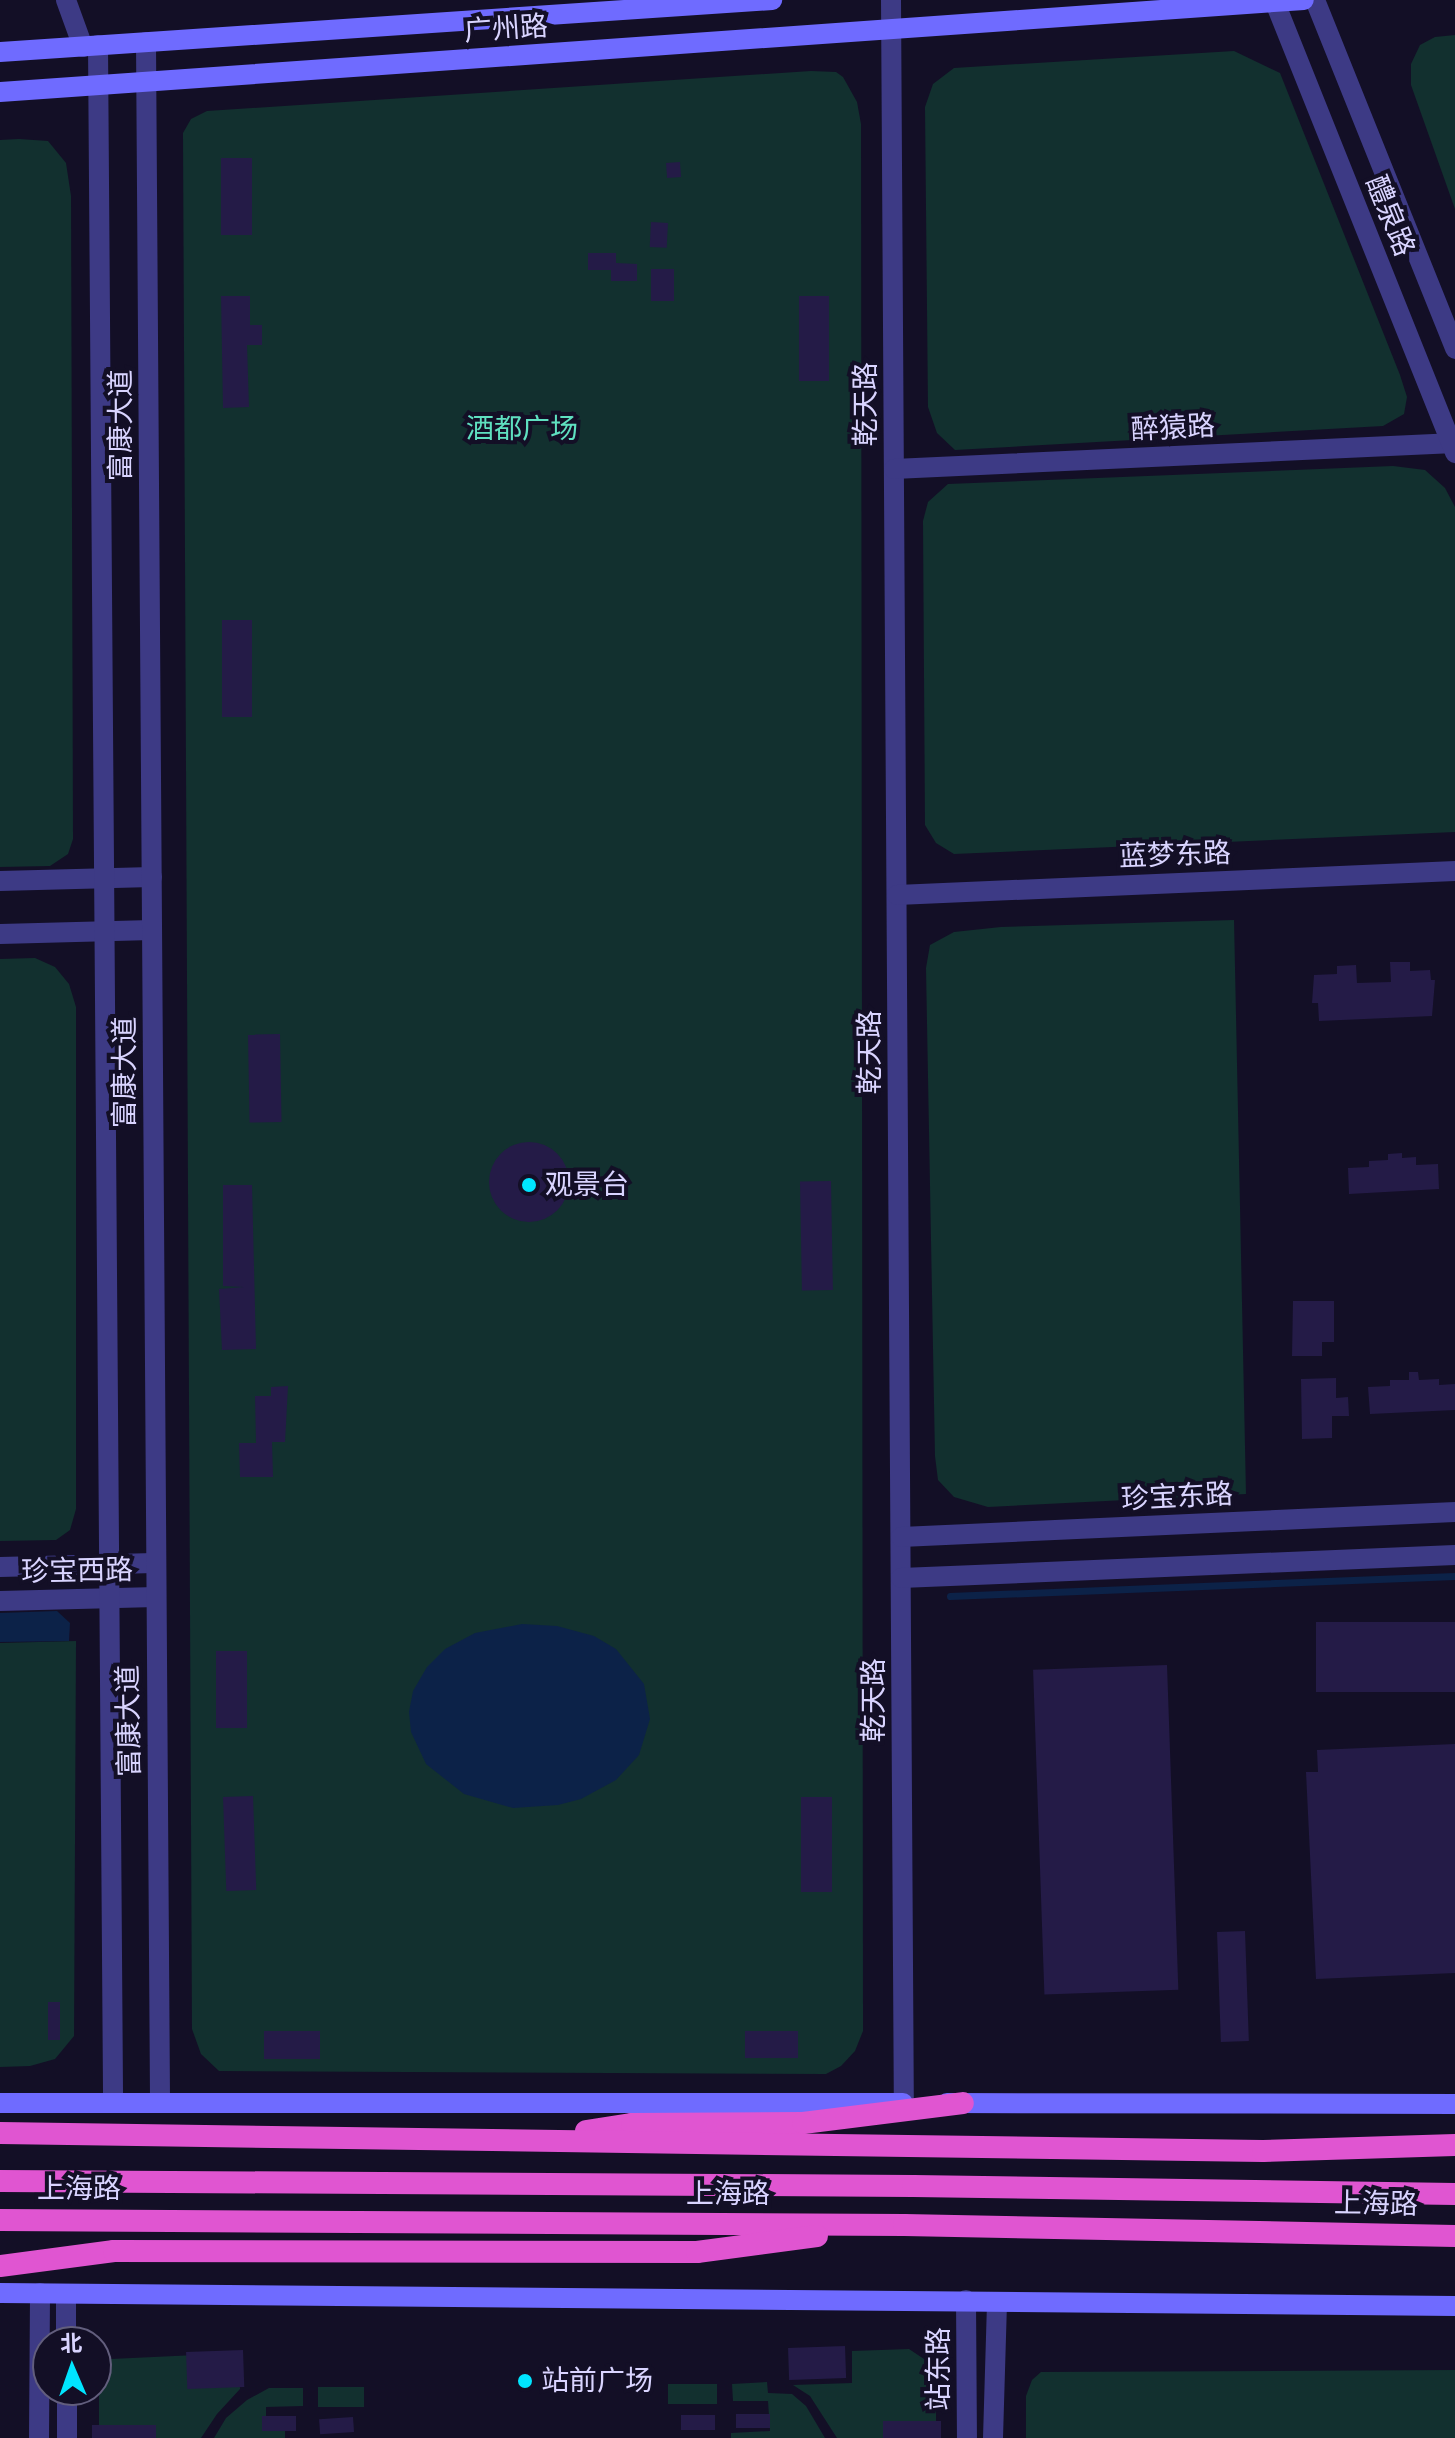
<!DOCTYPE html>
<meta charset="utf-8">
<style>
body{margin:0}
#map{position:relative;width:1455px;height:2438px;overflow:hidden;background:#130f26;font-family:Poppins,"Noto Sans SC",sans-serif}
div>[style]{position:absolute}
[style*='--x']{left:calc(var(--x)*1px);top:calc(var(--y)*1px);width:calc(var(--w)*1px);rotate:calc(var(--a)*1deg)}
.green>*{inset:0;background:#12302f;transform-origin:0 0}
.water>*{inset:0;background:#0c2248}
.stream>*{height:7px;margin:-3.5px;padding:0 3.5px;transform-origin:3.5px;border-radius:3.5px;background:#0c2248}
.building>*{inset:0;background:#241b47;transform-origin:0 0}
.round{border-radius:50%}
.minor>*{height:20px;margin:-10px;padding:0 10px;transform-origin:10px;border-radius:10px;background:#3d3a85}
.tertiary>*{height:20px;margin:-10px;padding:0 10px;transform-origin:10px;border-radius:10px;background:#3d3a85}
.secondary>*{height:20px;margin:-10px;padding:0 10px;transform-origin:10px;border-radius:10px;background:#6f6bff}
.trunk>*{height:22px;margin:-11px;padding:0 11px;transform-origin:11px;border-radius:11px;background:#e055d1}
.dots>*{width:22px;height:22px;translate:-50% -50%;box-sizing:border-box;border:4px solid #130f26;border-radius:50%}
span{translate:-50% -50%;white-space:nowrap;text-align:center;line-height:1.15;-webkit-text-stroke:8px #130f26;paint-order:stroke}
.street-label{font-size:28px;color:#d9d4ff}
.park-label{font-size:28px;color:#5fe0c0}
.poi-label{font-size:28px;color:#d9d4ff}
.left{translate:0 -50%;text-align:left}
.north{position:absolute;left:32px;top:2326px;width:80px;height:80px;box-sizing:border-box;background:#130f26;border:2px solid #625e7d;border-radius:50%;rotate:358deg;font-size:22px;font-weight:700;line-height:32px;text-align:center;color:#d9d4ff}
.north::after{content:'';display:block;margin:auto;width:28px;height:36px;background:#00e5ff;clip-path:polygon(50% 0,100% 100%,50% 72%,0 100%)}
</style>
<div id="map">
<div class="green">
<div style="clip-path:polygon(1455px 35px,1455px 209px,1411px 85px,1411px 64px,1420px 45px,1435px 37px)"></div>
<div style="clip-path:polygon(1234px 51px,1280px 73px,1400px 375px,1407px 397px,1404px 414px,1383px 426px,955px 450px,937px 433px,928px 407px,925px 107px,933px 84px,954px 68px)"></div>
<div style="clip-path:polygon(811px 71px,836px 72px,843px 77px,857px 102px,861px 124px,863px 2031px,855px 2051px,841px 2066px,826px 2074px,219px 2071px,201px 2054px,192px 2029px,183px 133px,191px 119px,207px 111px)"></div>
<div style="clip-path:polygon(19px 139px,48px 141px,66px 163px,71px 196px,73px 839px,68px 854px,50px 866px,0 867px,0 140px)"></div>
<div style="clip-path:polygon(1393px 466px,1425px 470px,1445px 488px,1455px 507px,1455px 832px,954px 854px,936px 843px,925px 825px,923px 521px,928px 502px,948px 484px)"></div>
<div style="clip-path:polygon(1234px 920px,1246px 1494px,988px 1507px,954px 1497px,938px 1480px,935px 1456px,926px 968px,930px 945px,954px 932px,1001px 927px)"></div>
<div style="clip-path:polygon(35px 958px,55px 967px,69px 984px,76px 1007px,76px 1509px,70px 1530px,56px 1540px,0 1541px,0 959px)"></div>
<div style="clip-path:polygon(76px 1641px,74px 2036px,55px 2059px,30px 2066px,0 2067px,0 1643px)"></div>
<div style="clip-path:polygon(909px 2349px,930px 2363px,936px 2373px,936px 2438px,837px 2438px,810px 2396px,793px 2385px,852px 2383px,852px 2351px)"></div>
<div style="clip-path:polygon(239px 2353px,240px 2389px,217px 2414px,201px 2438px,99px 2438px,99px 2378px,102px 2368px,111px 2359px)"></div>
<div style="clip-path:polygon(1455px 2370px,1455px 2438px,1026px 2438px,1026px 2396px,1032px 2380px,1041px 2372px)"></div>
<div style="clip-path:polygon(767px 2382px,768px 2393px,792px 2394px,806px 2406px,825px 2438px,731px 2438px,731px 2433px,770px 2431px,768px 2401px,733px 2401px,732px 2384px)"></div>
<div style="left:668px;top:2384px;width:49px;height:20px"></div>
<div style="left:318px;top:2387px;width:46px;height:20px"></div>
<div style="clip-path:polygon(269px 2388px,303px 2388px,303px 2406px,266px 2407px,266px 2430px,285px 2430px,285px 2438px,214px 2438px,226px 2418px,247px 2400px)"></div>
</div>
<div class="water">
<div style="clip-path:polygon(57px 1611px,70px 1623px,69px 1641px,0 1642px,0 1613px)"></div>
<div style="clip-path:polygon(522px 1624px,557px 1626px,594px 1636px,616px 1649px,644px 1684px,650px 1719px,639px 1755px,616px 1780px,581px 1799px,558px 1805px,513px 1808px,464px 1794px,426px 1764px,411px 1732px,409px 1712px,413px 1691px,427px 1667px,445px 1649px,475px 1633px)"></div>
</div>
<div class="stream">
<div style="--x:950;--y:1596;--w:505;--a:-2.27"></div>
</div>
<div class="building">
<div style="left:221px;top:158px;width:31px;height:77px"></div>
<div style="left:680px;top:162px;width:15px;height:14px;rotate:86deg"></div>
<div style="left:651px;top:222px;width:17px;height:25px;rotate:3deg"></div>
<div style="clip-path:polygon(588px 253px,616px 253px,616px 263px,637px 264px,637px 281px,611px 281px,611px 270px,588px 270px)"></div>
<div style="left:651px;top:269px;width:23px;height:32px"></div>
<div style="clip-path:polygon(221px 296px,250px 296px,250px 325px,262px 325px,262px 345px,247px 345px,249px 407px,223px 408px)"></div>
<div style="left:799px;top:296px;width:30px;height:85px"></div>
<div style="left:222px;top:620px;width:30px;height:97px"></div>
<div style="clip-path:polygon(1390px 962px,1410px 962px,1410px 971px,1430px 970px,1431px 980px,1435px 980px,1432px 1016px,1319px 1021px,1318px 1003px,1312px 1003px,1314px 975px,1337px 974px,1337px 966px,1356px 965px,1357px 983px,1391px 982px)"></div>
<div style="left:280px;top:1034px;width:88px;height:32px;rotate:89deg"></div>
<div class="round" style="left:489px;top:1142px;width:80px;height:80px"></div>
<div style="clip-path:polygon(1402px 1153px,1402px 1158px,1416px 1157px,1416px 1165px,1438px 1164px,1439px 1189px,1349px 1194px,1348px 1168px,1369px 1167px,1369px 1161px,1388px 1160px,1388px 1154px)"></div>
<div style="left:831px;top:1181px;width:109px;height:31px;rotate:89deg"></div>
<div style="clip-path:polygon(223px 1185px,252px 1185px,256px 1349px,222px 1350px,219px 1289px,244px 1287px,223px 1286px)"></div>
<div style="clip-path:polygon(1293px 1301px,1334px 1301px,1334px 1342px,1322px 1342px,1322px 1356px,1292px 1356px)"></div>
<div style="clip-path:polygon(1409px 1372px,1418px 1372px,1419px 1380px,1439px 1379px,1439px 1385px,1455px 1384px,1455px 1410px,1370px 1414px,1368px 1387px,1390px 1386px,1390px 1380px,1409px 1380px)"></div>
<div style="clip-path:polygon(1336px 1378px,1336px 1398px,1348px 1397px,1349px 1416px,1332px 1416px,1332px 1438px,1302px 1439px,1301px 1379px)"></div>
<div style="clip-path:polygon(288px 1386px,285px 1442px,272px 1442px,273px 1477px,240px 1477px,239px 1443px,256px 1443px,255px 1396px,271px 1396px,271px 1387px)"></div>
<div style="left:1455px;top:1622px;width:70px;height:139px;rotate:90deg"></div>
<div style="left:216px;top:1651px;width:31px;height:77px"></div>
<div style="left:1167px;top:1665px;width:325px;height:134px;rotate:88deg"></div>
<div style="clip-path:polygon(1455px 1744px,1455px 1973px,1316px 1979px,1306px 1772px,1318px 1772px,1317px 1750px)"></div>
<div style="left:253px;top:1796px;width:94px;height:30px;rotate:88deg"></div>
<div style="left:801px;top:1797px;width:31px;height:95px"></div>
<div style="left:1245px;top:1931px;width:110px;height:28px;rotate:88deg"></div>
<div style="left:48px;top:2002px;width:12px;height:38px"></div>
<div style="left:264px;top:2031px;width:56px;height:28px"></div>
<div style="left:798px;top:2031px;width:27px;height:53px;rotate:90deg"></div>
<div style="left:845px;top:2346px;width:32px;height:57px;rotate:88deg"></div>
<div style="left:243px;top:2350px;width:37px;height:57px;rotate:88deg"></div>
<div style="left:736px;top:2414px;width:34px;height:14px"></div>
<div style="left:715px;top:2415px;width:15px;height:34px;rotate:90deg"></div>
<div style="left:262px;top:2416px;width:34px;height:15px"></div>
<div style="left:353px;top:2417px;width:15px;height:34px;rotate:86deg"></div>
<div style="left:883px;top:2421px;width:58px;height:17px"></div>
<div style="left:156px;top:2425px;width:13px;height:64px;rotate:90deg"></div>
</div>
<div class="minor">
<div style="--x:891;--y:0;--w:2103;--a:89.65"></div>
<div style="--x:894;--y:469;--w:562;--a:-2.65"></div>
<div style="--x:0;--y:881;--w:152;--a:-1.5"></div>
<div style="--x:897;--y:895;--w:559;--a:-2.46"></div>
<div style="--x:0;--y:934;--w:152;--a:-1.5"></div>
<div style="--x:901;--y:1537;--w:555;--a:-2.58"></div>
<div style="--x:0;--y:1567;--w:154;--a:-1.5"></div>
<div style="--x:901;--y:1578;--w:554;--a:-2.38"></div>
<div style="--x:0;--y:1601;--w:156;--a:-1.5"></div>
</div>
<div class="tertiary">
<div style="--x:66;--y:0;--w:50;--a:70.1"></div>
<div style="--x:1274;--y:0;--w:488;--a:68.2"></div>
<div style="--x:1315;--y:0;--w:376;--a:68.1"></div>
<div style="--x:146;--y:42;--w:2060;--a:89.61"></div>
<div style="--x:98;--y:45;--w:2058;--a:89.58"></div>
<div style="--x:66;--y:2294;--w:48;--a:90"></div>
<div style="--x:966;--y:2300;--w:138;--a:89.6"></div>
<div style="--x:67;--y:2390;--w:48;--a:90"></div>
<div style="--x:39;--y:2438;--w:145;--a:-89.6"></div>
<div style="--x:993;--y:2438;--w:136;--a:-88.3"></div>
</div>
<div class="secondary">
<div style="--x:0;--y:52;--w:774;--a:-3.85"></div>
<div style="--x:0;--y:92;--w:1307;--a:-4.04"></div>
<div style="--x:0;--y:2103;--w:903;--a:0"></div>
<div style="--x:947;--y:2103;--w:508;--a:0.11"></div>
<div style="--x:0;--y:2293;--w:1455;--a:0.51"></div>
</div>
<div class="trunk">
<div style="--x:586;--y:2131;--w:47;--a:-8.7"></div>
<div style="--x:632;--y:2124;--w:171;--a:-0.3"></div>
<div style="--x:803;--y:2123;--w:161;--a:-7.1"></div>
<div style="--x:0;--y:2133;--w:1263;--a:0.82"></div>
<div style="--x:1263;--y:2151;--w:192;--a:-1.8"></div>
<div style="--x:0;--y:2181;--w:913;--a:0.31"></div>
<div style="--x:913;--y:2186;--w:542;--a:0.85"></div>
<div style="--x:0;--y:2220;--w:904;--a:0.32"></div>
<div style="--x:904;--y:2225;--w:551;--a:1.14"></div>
<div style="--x:0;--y:2266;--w:115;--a:-7.5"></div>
<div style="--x:114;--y:2251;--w:583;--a:0.1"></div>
<div style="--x:697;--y:2252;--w:121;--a:-7.6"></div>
</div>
<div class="dots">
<div style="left:529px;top:1185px;background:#00e5ff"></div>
<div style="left:525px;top:2381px;background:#00e5ff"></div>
</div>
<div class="street-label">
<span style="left:506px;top:29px;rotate:-4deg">广州路</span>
<span style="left:1390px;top:216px;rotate:68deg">醴泉路</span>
<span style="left:866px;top:404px;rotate:-90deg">乾天路</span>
<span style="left:121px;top:425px;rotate:-90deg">富康大道</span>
<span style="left:1173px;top:428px;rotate:-3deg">醉猿路</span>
<span style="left:1175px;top:855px;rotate:-2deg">蓝梦东路</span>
<span style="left:870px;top:1052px;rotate:-90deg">乾天路</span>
<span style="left:125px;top:1072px;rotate:-90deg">富康大道</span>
<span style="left:1177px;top:1497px;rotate:-3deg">珍宝东路</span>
<span style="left:77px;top:1571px;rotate:-1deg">珍宝西路</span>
<span style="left:874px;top:1700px;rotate:-90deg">乾天路</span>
<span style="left:129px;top:1721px;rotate:-91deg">富康大道</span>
<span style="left:79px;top:2189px">上海路</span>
<span style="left:728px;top:2194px">上海路</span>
<span style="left:1376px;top:2204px;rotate:1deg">上海路</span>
<span style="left:939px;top:2369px;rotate:-90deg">站东路</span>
</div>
<div class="park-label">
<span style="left:522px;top:429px">酒都广场</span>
</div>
<div class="poi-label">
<span class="left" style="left:545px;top:1185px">观景台</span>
<span class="left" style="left:541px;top:2381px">站前广场</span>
</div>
<div class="north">北</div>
</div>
